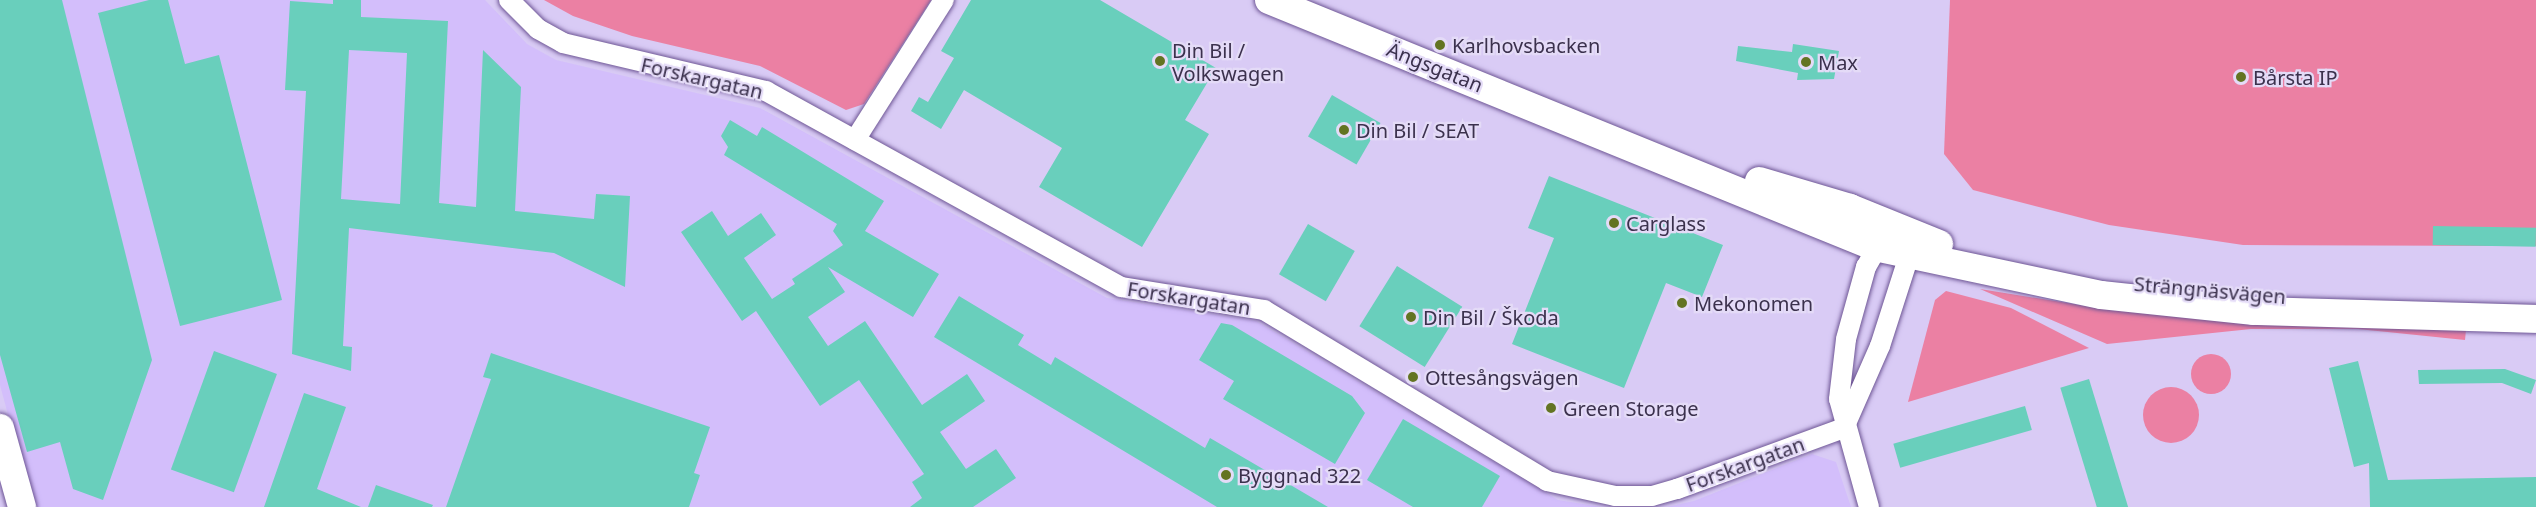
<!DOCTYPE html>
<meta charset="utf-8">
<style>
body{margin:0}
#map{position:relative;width:2536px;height:507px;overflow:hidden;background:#d9cbf5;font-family:"Noto Sans",sans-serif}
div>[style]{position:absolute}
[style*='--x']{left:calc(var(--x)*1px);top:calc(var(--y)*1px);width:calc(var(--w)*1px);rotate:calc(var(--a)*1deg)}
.built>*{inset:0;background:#d3befb}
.green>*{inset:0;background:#eb80a3}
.round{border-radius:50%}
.building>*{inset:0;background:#69cfbc;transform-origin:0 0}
.roads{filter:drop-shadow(0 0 2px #6e5695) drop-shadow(0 0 2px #6e5695)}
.street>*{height:20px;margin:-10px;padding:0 10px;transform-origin:10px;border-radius:10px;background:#fff}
.secondary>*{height:28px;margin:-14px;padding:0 14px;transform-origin:14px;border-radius:14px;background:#fff}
.dots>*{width:16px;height:16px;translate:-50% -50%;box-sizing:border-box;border:3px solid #e4dbf7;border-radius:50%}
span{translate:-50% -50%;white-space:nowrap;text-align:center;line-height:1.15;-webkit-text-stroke:4.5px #e4dbf7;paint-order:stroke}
.poi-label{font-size:20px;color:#3b314d}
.left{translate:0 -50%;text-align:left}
.street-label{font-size:20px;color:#3b314d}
</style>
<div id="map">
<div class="built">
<div style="clip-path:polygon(0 0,485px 0,527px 44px,556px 60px,760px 108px,1107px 298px,1256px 321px,1558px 500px,1601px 507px,33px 507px,0 385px)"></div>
<div style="clip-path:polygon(1812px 454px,1836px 462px,1851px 507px,1667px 507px,1694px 501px)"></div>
</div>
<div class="green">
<div style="clip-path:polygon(544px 0,931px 0,864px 104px,846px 110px,760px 66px,632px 36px,573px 16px)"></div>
<div style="clip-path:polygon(1950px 0,2536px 0,2536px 246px,2243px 245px,2109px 225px,1973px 190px,1944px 154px)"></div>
<div style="clip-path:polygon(1980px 289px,2098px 308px,2466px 330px,2465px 340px,2358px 329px,2251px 329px,2107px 344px)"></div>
<div style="clip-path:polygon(1946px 291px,2011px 308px,2089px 348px,1908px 402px,1935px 300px)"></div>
<div class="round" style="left:2191px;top:354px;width:40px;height:40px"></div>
<div class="round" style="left:2143px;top:387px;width:56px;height:56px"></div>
</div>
<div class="building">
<div style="clip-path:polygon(0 0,62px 0,152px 360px,103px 500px,73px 489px,60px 442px,27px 452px,0 355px)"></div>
<div style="clip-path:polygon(149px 0,168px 0,185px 64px,219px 55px,282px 300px,180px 326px,98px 13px)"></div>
<div style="clip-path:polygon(evenodd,333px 0,361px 0,361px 17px,448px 21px,439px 203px,476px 207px,483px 50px,521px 87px,515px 211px,594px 219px,596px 194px,630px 196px,625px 287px,554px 253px,349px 228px,343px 346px,352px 347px,351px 371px,292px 354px,306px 91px,285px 90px,290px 1px,333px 4px,333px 0,349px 50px,407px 53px,400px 204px,341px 199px,349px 50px)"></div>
<div style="clip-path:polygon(971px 0,1100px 0,1216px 68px,1185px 120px,1209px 134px,1142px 247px,1039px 187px,1062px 148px,964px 90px,941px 129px,911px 111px,919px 97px,928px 102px,954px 58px,941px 51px)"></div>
<div style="clip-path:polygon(1793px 44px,1839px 51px,1834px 79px,1797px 80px,1798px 73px,1736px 61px,1738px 46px,1792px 52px)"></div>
<div style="left:1332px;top:95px;width:56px;height:48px;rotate:30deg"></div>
<div style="clip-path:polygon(730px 120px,757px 136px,762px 127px,884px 201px,865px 231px,939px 274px,913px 317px,828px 267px,845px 292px,808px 317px,828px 346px,865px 321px,922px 405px,967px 374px,985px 401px,940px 432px,966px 469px,996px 449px,1016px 478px,973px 507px,910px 507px,922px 498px,912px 482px,924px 474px,859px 380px,820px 406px,756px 311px,742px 321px,681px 232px,712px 211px,728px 236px,761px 213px,776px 235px,744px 258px,772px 299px,795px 284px,792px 279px,843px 245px,833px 231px,837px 224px,724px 155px,728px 147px,721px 136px)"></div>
<div style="clip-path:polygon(1549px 176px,1723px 245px,1702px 297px,1666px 283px,1624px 388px,1512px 344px,1554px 238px,1528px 228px)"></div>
<div style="left:1308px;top:224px;width:54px;height:58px;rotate:30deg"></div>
<div style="left:2433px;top:226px;width:103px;height:19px;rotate:1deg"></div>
<div style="left:1397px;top:266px;width:77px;height:71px;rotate:32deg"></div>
<div style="clip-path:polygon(959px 296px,1024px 335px,1018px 345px,1051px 365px,1055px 357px,1205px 448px,1210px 438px,1328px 507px,1217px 507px,934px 337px)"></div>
<div style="clip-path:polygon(1221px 323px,1232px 325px,1352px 396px,1365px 413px,1335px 464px,1223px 399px,1234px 381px,1199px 360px)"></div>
<div style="left:214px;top:351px;width:67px;height:126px;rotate:20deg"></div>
<div style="clip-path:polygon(491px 353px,710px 427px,694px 473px,700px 475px,689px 507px,446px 507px,491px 379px,483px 377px)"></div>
<div style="clip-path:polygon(2358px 361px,2388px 480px,2536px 477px,2536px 507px,2370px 507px,2369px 463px,2354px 467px,2329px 368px)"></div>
<div style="clip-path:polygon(2505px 369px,2536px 380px,2531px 394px,2502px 383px,2419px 384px,2418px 370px)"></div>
<div style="left:2089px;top:379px;width:134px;height:30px;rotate:73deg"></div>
<div style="clip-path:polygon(304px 393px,346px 407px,317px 489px,361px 507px,264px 507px)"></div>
<div style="left:2025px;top:406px;width:25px;height:137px;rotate:74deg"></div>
<div style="clip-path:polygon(1403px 419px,1500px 476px,1482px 507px,1413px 507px,1367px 480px)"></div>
<div style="clip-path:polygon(376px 485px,433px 505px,432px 507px,368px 507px)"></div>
</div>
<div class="roads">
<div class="street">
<div style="--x:509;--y:0;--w:41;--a:45"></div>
<div style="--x:538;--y:29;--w:29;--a:29"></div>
<div style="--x:563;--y:43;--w:209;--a:13.3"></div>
<div style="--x:766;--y:91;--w:406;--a:28.9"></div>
<div style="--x:1121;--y:287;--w:145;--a:9.1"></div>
<div style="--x:1264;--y:310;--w:331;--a:31.1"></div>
<div style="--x:1547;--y:481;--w:70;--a:12.4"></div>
<div style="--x:1615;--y:496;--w:37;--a:0"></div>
<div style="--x:1652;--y:496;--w:26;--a:-16"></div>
<div style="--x:1677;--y:489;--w:178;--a:-20.1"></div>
<div style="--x:1844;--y:428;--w:90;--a:-66.3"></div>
<div style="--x:1880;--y:346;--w:108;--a:-72.2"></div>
<div style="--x:855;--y:140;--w:166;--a:-57.6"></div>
<div style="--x:1869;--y:507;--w:112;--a:-105.5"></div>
<div style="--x:1839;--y:399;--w:60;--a:-83.3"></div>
<div style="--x:1846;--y:339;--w:75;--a:-74.5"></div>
<div style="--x:1866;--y:267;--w:34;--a:-60"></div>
</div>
<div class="secondary">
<div style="--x:1269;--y:0;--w:654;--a:22.18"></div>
<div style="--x:1875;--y:247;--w:231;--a:12"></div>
<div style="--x:2101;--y:295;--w:154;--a:6"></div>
<div style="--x:2254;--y:311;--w:282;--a:1.6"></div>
<div style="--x:1759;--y:181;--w:95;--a:16.5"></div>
<div style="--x:1850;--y:208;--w:96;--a:22"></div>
<div style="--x:0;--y:428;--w:82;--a:74.4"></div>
</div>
</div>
<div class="dots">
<div style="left:1440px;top:45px;background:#637422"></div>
<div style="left:1160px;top:61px;background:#637422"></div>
<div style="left:1806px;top:62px;background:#637422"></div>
<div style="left:2241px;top:77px;background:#637422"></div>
<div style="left:1344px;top:130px;background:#637422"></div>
<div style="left:1614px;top:223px;background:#637422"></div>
<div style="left:1682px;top:303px;background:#637422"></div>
<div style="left:1411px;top:317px;background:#637422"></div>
<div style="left:1413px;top:377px;background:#637422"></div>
<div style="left:1551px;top:408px;background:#637422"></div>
<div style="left:1226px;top:475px;background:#637422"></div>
</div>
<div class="poi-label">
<span class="left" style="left:1452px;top:45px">Karlhovsbacken</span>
<span class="left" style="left:1172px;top:62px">Din Bil /<br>Volkswagen</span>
<span class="left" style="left:1818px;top:62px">Max</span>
<span class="left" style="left:2253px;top:77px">Bårsta IP</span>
<span class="left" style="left:1356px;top:130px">Din Bil / SEAT</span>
<span class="left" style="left:1626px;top:223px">Carglass</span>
<span class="left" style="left:1694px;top:303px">Mekonomen</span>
<span class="left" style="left:1423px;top:317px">Din Bil / Škoda</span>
<span class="left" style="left:1425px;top:377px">Ottesångsvägen</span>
<span class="left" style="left:1563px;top:408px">Green Storage</span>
<span class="left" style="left:1238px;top:475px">Byggnad 322</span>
</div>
<div class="street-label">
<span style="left:1435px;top:67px;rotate:22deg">Ängsgatan</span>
<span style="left:702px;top:78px;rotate:13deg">Forskargatan</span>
<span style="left:2210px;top:290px;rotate:5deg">Strängnäsvägen</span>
<span style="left:1189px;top:298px;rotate:9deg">Forskargatan</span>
<span style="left:1745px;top:464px;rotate:-20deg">Forskargatan</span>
</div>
</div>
